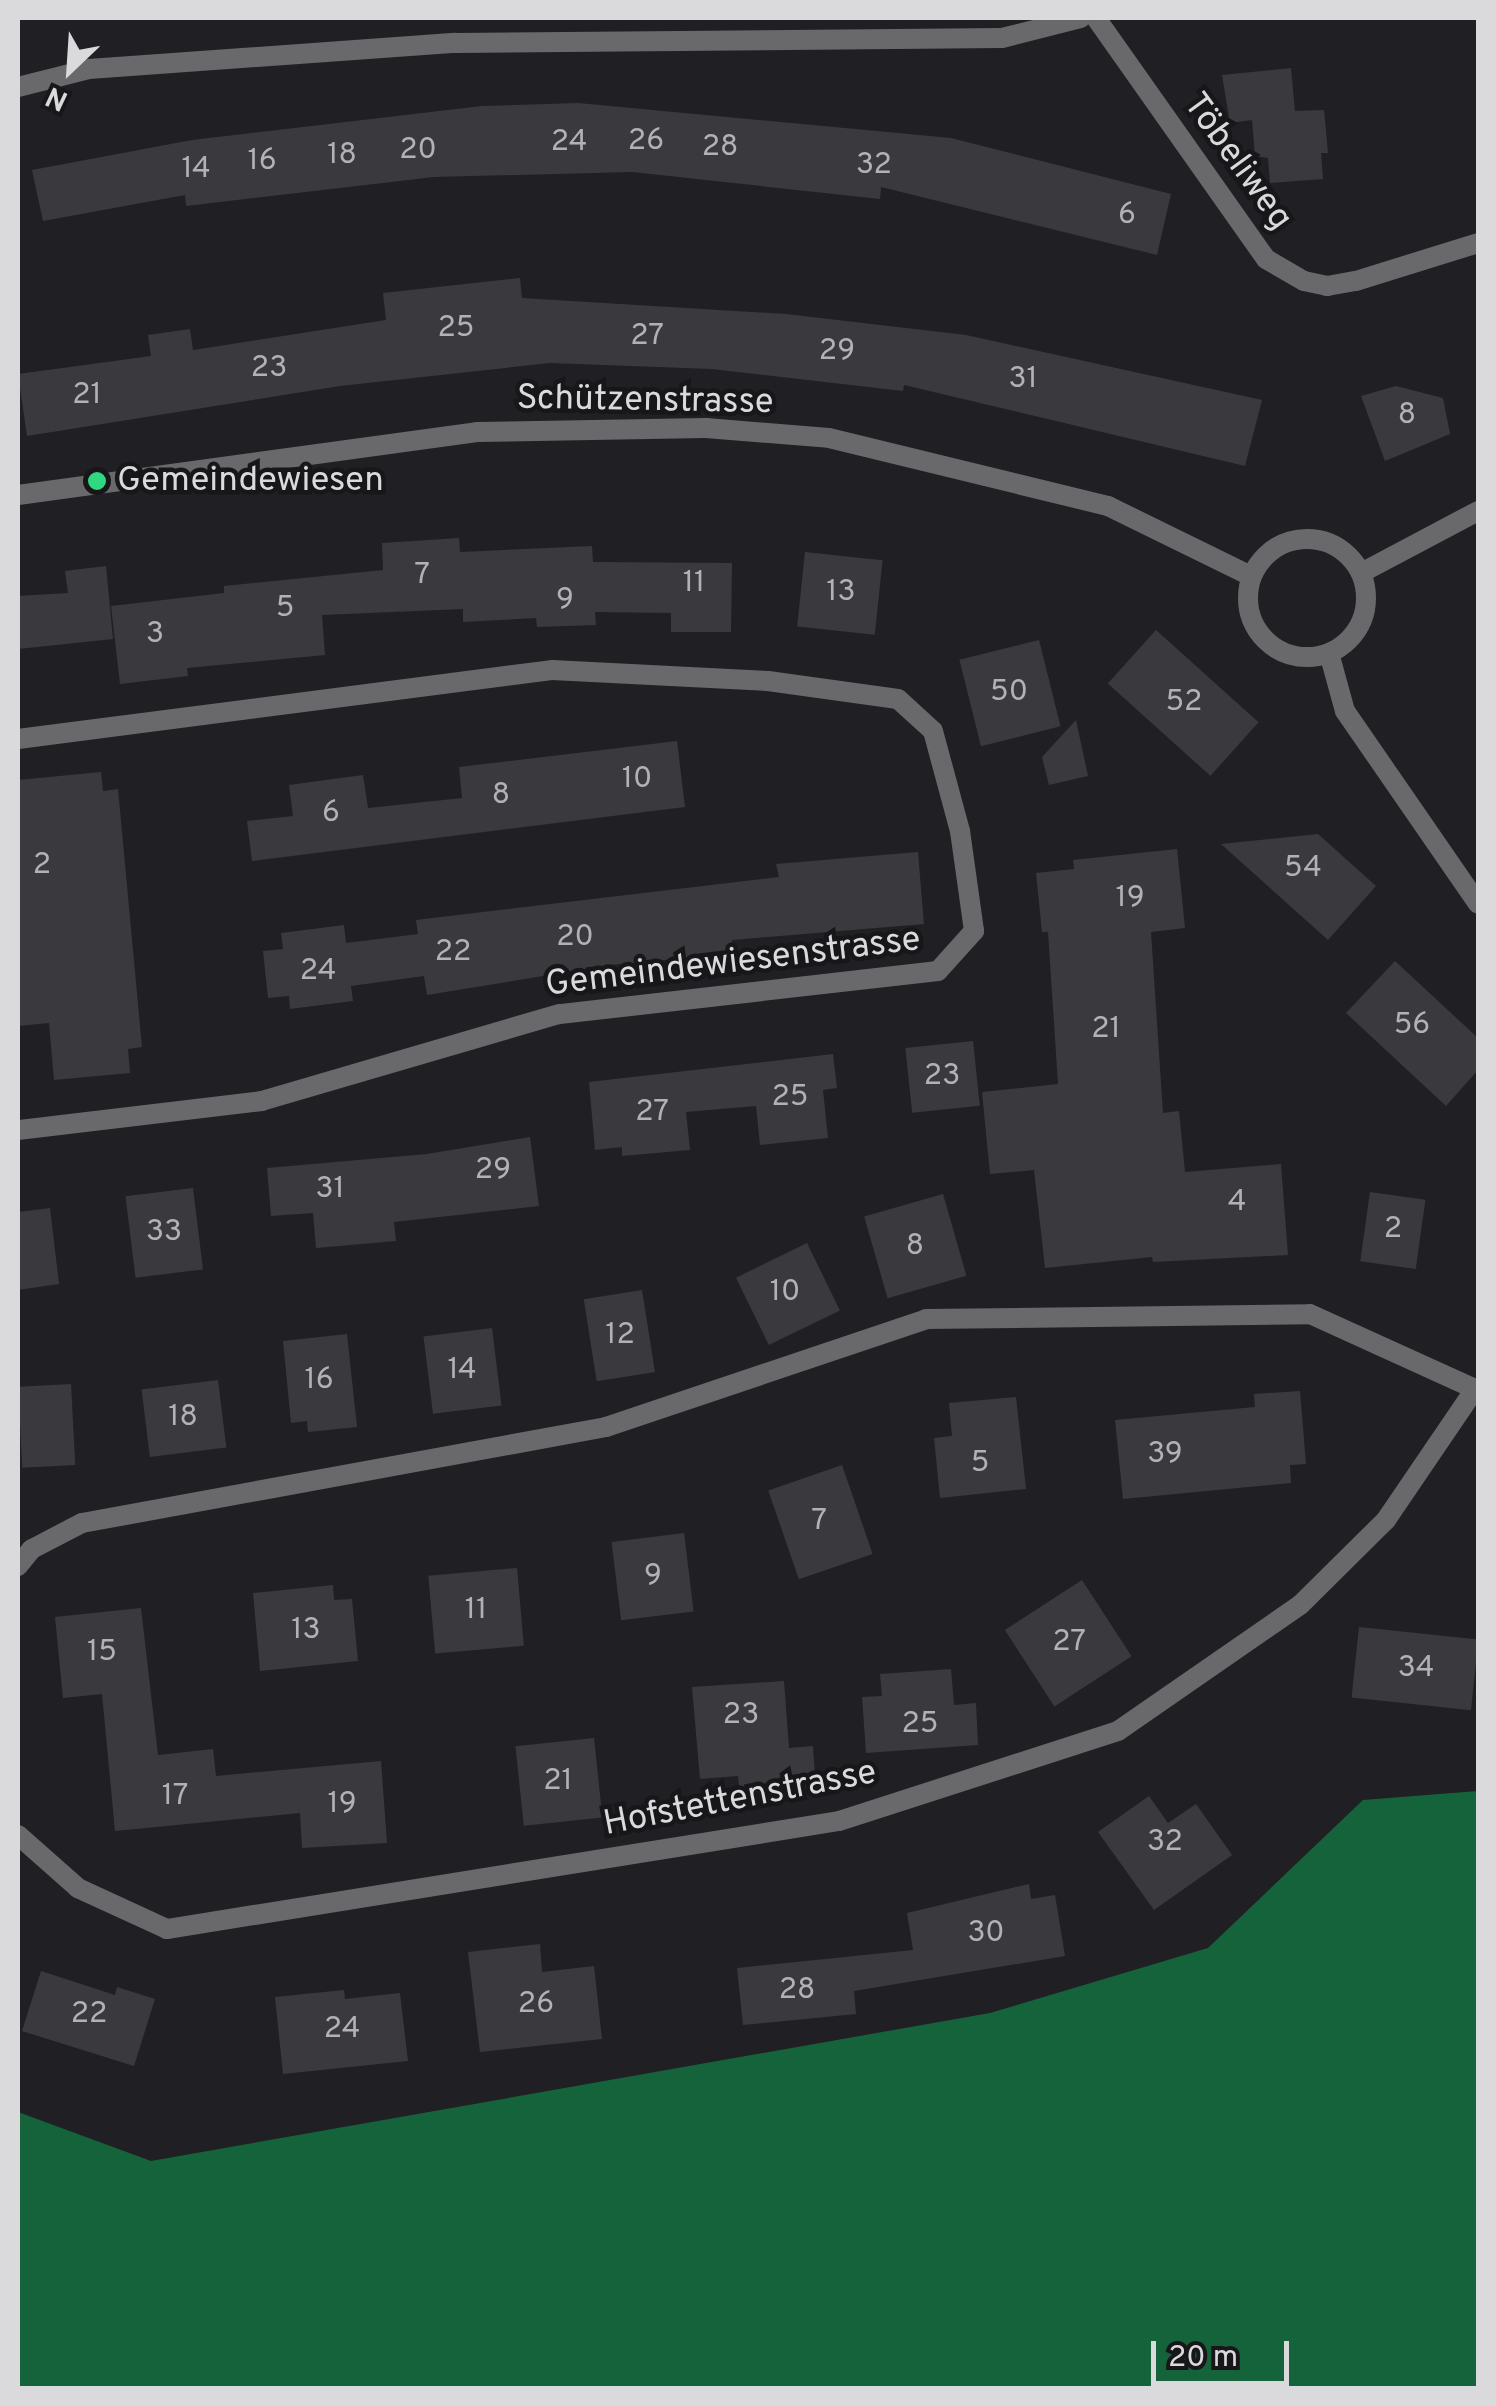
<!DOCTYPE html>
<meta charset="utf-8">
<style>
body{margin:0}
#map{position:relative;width:1496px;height:2406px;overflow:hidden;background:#202024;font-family:Overpass,sans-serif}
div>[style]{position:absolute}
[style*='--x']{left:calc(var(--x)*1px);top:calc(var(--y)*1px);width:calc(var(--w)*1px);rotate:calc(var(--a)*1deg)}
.forest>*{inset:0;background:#15633a}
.building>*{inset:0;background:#3a3a3e;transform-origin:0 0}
.minor>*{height:20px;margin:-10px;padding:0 10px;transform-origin:10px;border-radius:10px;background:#69686a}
.minor>.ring{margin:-10px;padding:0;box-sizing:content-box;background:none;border:20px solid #69686a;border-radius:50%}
.dots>*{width:28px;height:28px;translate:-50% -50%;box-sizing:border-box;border:5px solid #17171a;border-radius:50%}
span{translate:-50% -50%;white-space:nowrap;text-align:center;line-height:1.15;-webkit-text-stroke:9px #17171a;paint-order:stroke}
.number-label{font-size:30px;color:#b2b2b5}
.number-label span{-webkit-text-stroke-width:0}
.street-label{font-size:35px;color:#dadadd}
.poi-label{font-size:35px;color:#dadadd}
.left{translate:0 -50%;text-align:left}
.frame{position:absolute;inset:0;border:20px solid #dadadd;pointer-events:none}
.north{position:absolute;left:20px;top:20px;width:100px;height:100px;-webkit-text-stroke:8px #17171a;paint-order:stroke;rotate:205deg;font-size:28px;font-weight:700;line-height:40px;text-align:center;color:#dadadd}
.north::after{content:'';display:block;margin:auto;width:35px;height:45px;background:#dadadd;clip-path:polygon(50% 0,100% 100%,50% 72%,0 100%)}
.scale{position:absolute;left:1151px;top:2341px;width:138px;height:45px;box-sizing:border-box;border:5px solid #dadadd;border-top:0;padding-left:12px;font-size:30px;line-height:35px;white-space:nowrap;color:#dadadd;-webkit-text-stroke:8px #17171a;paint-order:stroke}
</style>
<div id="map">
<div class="forest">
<div style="clip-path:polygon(1478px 1791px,1478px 2388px,18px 2388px,18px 2112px,151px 2161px,990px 2013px,1208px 1948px,1363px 1800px)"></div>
</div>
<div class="building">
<div style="clip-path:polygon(1291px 68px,1295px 111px,1324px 110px,1328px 153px,1321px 153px,1323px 179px,1270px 183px,1268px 158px,1255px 156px,1252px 120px,1230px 123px,1222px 75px)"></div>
<div style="clip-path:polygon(578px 103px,951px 138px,1171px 194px,1157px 255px,881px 187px,880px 199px,632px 172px,434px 177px,186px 206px,185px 195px,43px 221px,32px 170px,192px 140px,482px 106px)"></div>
<div style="clip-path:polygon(520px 278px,522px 298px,786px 314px,966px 335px,1262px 400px,1245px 466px,904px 385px,903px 391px,712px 369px,550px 363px,340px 386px,27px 436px,18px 374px,151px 356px,148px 335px,190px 329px,193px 350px,386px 320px,383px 293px)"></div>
<div style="clip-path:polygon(1396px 386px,1443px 398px,1450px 434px,1385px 461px,1361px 396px)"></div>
<div style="clip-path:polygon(459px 538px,460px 552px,592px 546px,593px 562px,732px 563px,731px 632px,671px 632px,671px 613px,595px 612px,596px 625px,537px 627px,536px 618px,463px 622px,463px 609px,322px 615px,325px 655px,187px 668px,188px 676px,120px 684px,111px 606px,224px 593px,224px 586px,383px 570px,382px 543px)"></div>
<div style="left:805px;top:552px;width:78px;height:75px;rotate:6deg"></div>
<div style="clip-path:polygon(106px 566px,113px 639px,18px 649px,18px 596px,68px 593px,65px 571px)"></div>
<div style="left:1156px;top:630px;width:138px;height:72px;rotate:42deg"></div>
<div style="left:1039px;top:640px;width:89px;height:82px;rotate:76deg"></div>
<div style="clip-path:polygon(1076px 720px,1088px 776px,1049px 785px,1042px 757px)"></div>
<div style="clip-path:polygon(677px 741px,685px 807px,252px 861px,247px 821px,293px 816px,289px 785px,363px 775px,368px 808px,462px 798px,459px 767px)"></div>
<div style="clip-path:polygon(101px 772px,103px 791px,118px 789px,142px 1047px,128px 1049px,130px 1073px,54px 1080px,49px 1023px,18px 1026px,18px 780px)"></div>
<div style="clip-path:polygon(1318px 834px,1376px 886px,1328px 940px,1221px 844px)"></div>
<div style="clip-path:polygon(1177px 849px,1185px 928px,1151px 932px,1163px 1113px,1179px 1111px,1185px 1172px,1281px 1164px,1288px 1255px,1153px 1262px,1152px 1257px,1045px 1268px,1034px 1170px,990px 1174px,982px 1092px,1058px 1084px,1048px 932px,1042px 932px,1036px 873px,1074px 869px,1073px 860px)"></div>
<div style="clip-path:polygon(918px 852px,924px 924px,732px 940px,733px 954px,610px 965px,427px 995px,424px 976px,351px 986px,353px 1001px,290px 1009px,289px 996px,268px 998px,263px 951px,283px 949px,281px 933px,344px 925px,346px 943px,418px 934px,416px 920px,779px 877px,776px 864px)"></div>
<div style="clip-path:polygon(1395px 961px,1478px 1038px,1478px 1070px,1446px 1106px,1346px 1013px)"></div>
<div style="left:973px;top:1041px;width:65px;height:68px;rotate:84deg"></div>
<div style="clip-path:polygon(833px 1054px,837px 1088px,823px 1090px,828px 1138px,760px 1145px,756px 1106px,686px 1112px,690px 1150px,622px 1156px,622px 1147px,595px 1150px,589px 1082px)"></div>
<div style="clip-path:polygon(530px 1137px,539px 1206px,394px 1222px,396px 1241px,316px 1248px,313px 1213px,271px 1216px,267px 1168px,427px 1154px)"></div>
<div style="left:193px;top:1188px;width:82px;height:68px;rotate:83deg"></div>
<div style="left:1370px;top:1192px;width:56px;height:70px;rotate:8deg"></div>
<div style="left:943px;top:1194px;width:85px;height:82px;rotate:74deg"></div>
<div style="clip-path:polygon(50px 1208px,59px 1284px,18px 1290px,18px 1212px)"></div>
<div style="left:807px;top:1243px;width:75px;height:79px;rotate:64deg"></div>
<div style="left:642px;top:1290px;width:83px;height:59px;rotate:81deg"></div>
<div style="left:492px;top:1328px;width:78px;height:69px;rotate:83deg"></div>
<div style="clip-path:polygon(347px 1334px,357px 1427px,308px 1432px,307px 1421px,291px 1423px,283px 1341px)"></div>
<div style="left:218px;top:1380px;width:68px;height:77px;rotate:83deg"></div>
<div style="left:71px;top:1384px;width:81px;height:53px;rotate:87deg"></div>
<div style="clip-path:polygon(1300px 1391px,1306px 1464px,1290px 1465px,1291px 1483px,1123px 1499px,1115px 1420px,1255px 1407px,1254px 1394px)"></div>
<div style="clip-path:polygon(1016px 1397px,1026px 1489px,940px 1498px,934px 1438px,952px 1436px,949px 1403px)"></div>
<div style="left:842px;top:1465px;width:94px;height:78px;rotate:71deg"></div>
<div style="left:684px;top:1533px;width:79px;height:73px;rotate:83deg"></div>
<div style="left:517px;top:1568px;width:78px;height:89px;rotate:85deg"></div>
<div style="left:1082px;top:1580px;width:91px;height:92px;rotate:57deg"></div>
<div style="clip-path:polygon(333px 1585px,334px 1600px,352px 1599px,358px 1661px,260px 1671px,253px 1593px)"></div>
<div style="clip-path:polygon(141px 1608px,158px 1755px,213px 1749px,216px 1776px,381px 1761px,387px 1843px,302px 1848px,300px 1813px,115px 1831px,102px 1694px,63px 1698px,55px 1617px)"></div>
<div style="left:1359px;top:1627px;width:120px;height:71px;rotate:6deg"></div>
<div style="clip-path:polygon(951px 1669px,954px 1705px,976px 1703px,978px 1745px,866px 1753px,862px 1697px,882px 1696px,880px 1674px)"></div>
<div style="clip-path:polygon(784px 1681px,789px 1748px,813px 1746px,816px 1790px,740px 1795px,738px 1776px,700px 1779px,692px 1687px)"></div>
<div style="left:594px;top:1738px;width:80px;height:79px;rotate:84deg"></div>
<div style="clip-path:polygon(1149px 1796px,1168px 1823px,1196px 1804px,1232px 1855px,1154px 1910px,1098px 1832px)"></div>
<div style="clip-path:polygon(1029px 1884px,1031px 1899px,1055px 1895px,1065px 1956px,854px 1991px,856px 2014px,743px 2025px,737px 1968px,913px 1950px,907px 1913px)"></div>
<div style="clip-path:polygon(540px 1944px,542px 1972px,594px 1966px,602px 2039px,480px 2052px,468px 1952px)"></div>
<div style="clip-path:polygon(41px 1971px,115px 1995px,117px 1987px,155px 1999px,134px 2066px,22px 2031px)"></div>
<div style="clip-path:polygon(344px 1990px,345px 1999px,400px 1993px,408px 2061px,283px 2074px,275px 1997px)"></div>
</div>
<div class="minor">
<div style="--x:1096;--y:18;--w:295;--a:54.8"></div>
<div style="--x:1266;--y:259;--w:44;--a:30.1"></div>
<div style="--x:1304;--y:281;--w:24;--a:12"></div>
<div style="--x:1327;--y:286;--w:29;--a:-10"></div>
<div style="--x:1356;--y:281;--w:128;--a:-17.3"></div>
<div style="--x:18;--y:87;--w:73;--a:-14.2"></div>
<div style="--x:89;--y:69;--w:367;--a:-4.1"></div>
<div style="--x:455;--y:43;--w:547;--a:-0.52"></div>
<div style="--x:1002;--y:38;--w:81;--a:-14.2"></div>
<div style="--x:18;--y:495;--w:463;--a:-7.8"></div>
<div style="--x:477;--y:432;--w:229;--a:-1"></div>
<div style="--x:706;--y:428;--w:123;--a:4.6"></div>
<div style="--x:829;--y:438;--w:287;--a:13.7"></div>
<div style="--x:1108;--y:506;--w:159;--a:26.1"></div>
<div class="ring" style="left:1248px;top:539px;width:98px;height:98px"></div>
<div style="--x:1361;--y:573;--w:132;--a:-27.9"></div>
<div style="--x:1329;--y:653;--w:60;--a:74.6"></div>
<div style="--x:1345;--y:711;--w:234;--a:55.4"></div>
<div style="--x:18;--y:739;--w:538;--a:-7.36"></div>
<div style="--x:552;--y:670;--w:216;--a:2.9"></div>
<div style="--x:768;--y:681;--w:131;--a:7.9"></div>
<div style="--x:898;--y:699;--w:47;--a:42.4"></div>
<div style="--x:933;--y:731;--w:104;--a:74.9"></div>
<div style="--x:960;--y:831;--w:101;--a:82"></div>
<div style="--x:974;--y:931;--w:54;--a:132"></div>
<div style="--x:938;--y:971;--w:381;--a:173.5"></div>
<div style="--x:559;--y:1014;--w:309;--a:163.7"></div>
<div style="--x:262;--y:1101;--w:246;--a:173.2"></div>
<div style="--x:18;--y:1566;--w:22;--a:-51"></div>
<div style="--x:32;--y:1549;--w:56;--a:-27.5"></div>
<div style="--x:82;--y:1523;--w:533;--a:-10.38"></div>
<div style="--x:606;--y:1427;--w:338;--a:-18.6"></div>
<div style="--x:926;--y:1319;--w:384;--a:-0.7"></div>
<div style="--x:1310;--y:1314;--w:181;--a:24.4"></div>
<div style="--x:1475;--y:1389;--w:158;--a:124.2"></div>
<div style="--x:1386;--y:1520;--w:121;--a:135.3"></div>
<div style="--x:1300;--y:1605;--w:221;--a:145.3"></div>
<div style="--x:1118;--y:1731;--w:293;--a:162.1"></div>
<div style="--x:839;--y:1821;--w:681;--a:170.87"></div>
<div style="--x:167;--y:1929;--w:98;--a:-155.3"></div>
<div style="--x:78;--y:1888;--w:80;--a:-138.5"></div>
</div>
<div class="dots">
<div style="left:97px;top:481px;background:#31d882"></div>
</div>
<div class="number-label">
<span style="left:646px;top:142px">26</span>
<span style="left:569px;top:143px">24</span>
<span style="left:720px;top:148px">28</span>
<span style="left:418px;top:151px">20</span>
<span style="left:342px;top:156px">18</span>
<span style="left:262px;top:162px">16</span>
<span style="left:874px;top:166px">32</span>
<span style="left:196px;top:170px">14</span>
<span style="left:1127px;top:216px">6</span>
<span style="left:456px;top:329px">25</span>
<span style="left:647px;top:337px">27</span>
<span style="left:837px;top:352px">29</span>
<span style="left:269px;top:369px">23</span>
<span style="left:1023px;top:380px">31</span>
<span style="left:87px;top:396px">21</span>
<span style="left:1407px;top:416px">8</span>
<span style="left:422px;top:576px">7</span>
<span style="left:694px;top:584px">11</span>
<span style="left:841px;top:593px">13</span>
<span style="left:565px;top:601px">9</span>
<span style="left:285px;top:609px">5</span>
<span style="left:155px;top:635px">3</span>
<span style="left:1009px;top:693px">50</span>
<span style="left:1184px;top:703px">52</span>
<span style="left:637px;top:780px">10</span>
<span style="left:501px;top:796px">8</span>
<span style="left:331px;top:814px">6</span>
<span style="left:42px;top:866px">2</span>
<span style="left:1303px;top:869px">54</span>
<span style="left:1130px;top:899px">19</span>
<span style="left:575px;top:938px">20</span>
<span style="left:453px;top:953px">22</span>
<span style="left:318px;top:972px">24</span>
<span style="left:1412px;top:1026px">56</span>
<span style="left:1106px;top:1030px">21</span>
<span style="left:942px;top:1077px">23</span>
<span style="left:790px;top:1098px">25</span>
<span style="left:652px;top:1113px">27</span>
<span style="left:493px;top:1171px">29</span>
<span style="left:330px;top:1190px">31</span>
<span style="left:1237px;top:1203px">4</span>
<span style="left:1393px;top:1230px">2</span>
<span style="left:164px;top:1233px">33</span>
<span style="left:915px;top:1247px">8</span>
<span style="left:785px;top:1293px">10</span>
<span style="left:620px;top:1336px">12</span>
<span style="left:462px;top:1371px">14</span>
<span style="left:319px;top:1381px">16</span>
<span style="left:183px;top:1418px">18</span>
<span style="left:1165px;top:1455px">39</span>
<span style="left:980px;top:1464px">5</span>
<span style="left:819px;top:1522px">7</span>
<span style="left:653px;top:1577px">9</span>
<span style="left:476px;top:1611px">11</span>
<span style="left:306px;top:1631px">13</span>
<span style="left:1069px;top:1643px">27</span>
<span style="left:102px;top:1653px">15</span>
<span style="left:1416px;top:1669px">34</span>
<span style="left:741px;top:1716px">23</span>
<span style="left:920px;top:1725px">25</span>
<span style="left:558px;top:1782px">21</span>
<span style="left:175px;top:1797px">17</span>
<span style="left:342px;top:1805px">19</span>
<span style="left:1165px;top:1843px">32</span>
<span style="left:986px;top:1934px">30</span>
<span style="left:797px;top:1991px">28</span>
<span style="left:536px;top:2005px">26</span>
<span style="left:89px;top:2015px">22</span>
<span style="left:342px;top:2030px">24</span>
</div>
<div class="street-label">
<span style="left:1237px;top:162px;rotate:54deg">Töbeliweg</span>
<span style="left:645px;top:401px;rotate:1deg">Schützenstrasse</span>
<span style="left:733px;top:963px;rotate:-7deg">Gemeindewiesenstrasse</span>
<span style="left:740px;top:1799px;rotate:-11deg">Hofstettenstrasse</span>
</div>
<div class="poi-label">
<span class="left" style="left:117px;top:481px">Gemeindewiesen</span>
</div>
<div class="frame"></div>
<div class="north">N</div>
<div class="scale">20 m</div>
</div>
